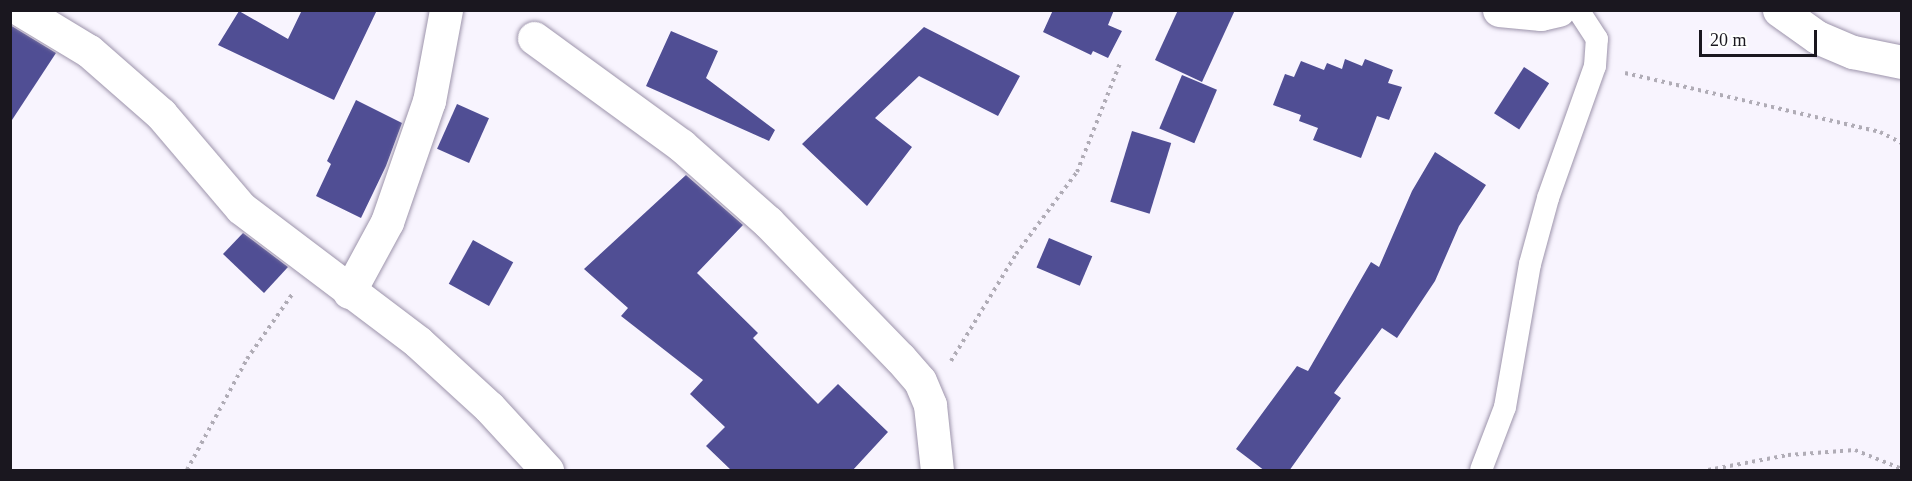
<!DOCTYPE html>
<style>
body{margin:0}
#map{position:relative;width:1912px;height:481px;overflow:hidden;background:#f8f4fe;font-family:"Times New Roman",serif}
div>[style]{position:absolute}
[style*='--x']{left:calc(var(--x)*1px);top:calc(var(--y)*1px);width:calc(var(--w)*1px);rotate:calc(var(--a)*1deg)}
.building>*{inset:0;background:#504e94;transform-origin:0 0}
.path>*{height:4px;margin-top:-2px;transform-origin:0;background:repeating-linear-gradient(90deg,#b0acb6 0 3px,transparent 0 7.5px)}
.roads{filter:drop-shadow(0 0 2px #9d94ab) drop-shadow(0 0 2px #9d94ab)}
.lane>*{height:22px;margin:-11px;padding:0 11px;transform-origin:11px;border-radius:11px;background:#fff}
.street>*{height:33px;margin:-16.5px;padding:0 16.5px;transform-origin:16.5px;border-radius:16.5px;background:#fff}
span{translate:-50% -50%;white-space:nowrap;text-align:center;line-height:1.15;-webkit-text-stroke:6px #fff;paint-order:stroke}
.frame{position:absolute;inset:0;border:12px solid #1a171f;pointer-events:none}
.scale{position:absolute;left:1699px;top:30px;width:118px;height:27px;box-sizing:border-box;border:3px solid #1a171f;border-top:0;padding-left:8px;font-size:18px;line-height:21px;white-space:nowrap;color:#1a171f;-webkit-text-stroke:4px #fff;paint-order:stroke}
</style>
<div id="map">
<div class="building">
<div style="clip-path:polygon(302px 10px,377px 10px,334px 100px,218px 45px,239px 11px,288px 39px)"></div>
<div style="clip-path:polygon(1053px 10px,1114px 10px,1108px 25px,1122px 31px,1108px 58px,1093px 51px,1091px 55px,1043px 32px)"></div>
<div style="clip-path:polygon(1178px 10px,1235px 10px,1202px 82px,1155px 60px)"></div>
<div style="clip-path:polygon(10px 25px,56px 53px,10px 123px)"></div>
<div style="clip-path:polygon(924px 27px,1020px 76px,998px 116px,919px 76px,875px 118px,912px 147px,867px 206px,802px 144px)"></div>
<div style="clip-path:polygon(671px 31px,718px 51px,706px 78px,775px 130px,769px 141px,646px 86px)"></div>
<div style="clip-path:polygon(1345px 59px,1362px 66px,1365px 59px,1393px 70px,1388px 83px,1402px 87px,1389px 120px,1377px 116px,1361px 158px,1313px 140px,1318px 128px,1299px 121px,1301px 115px,1273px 105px,1285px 74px,1294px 77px,1301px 61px,1324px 70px,1327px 63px,1342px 69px)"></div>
<div style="left:1524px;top:67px;width:30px;height:55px;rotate:33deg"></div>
<div style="left:1182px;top:75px;width:38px;height:58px;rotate:23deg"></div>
<div style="clip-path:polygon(356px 100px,402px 123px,386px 166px,361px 218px,316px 196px,331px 164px,327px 161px)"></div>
<div style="left:457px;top:104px;width:35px;height:49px;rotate:24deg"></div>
<div style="left:1132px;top:131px;width:41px;height:74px;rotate:17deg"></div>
<div style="clip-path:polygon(1435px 152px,1486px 185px,1459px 226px,1435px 281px,1397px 338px,1382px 328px,1334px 393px,1341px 398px,1289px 471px,1265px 471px,1236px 449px,1297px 366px,1308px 371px,1371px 262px,1379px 267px,1412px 191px)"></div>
<div style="clip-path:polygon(686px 175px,743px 225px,697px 273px,758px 333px,753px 338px,818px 404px,838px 384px,888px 432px,852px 471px,732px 471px,706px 446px,725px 427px,690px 394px,703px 380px,621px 316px,628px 308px,584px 269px)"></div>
<div style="clip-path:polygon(243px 233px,288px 267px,264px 293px,223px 254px)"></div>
<div style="left:1049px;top:238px;width:47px;height:32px;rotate:23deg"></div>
<div style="left:473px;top:240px;width:46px;height:50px;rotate:29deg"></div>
</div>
<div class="path">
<div style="--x:1625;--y:73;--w:262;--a:13"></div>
<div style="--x:1880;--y:132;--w:25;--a:27"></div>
<div style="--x:951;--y:361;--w:125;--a:-58.7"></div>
<div style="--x:1016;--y:254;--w:102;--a:-53.4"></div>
<div style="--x:1077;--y:172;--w:119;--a:-68.4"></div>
<div style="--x:187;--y:470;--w:126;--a:-61.6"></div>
<div style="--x:247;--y:359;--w:80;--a:-55.1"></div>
<div style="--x:1708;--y:470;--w:81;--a:-10.6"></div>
<div style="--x:1788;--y:455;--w:67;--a:-4.3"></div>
<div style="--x:1855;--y:450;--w:51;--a:22"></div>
</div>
<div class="roads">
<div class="lane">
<div style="--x:1481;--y:470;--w:67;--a:-69.1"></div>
<div style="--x:1505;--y:407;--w:145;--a:-80.1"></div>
<div style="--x:1530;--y:264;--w:68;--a:-74.7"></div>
<div style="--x:1548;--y:198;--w:140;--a:-70.4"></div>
<div style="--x:1595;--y:66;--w:27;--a:-86"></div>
<div style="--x:1597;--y:39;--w:35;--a:-123"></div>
</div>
<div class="street">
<div style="--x:21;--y:10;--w:79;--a:31.1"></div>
<div style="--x:89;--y:51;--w:96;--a:41.2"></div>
<div style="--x:161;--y:114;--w:123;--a:49.6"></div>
<div style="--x:241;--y:208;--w:222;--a:37.1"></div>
<div style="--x:418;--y:342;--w:96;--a:42.5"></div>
<div style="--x:489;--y:407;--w:86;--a:47.4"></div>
<div style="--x:1499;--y:10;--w:42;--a:5.4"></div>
<div style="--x:1541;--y:14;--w:18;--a:-13"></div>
<div style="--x:1779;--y:10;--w:47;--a:35.4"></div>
<div style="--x:1817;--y:37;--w:39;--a:23"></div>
<div style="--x:1853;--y:52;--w:50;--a:11.5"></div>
<div style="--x:534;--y:38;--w:182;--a:36.1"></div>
<div style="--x:681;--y:145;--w:116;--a:41.5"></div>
<div style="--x:768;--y:222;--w:190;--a:45.9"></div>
<div style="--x:900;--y:358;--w:30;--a:49"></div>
<div style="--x:920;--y:381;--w:26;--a:67"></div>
<div style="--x:930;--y:405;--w:65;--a:83.9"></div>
<div style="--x:349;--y:292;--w:80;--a:-61.5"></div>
<div style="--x:387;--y:222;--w:128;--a:-70.9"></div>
<div style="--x:429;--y:101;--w:93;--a:-79.4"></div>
</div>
</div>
<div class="frame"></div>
<div class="scale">20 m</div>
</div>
